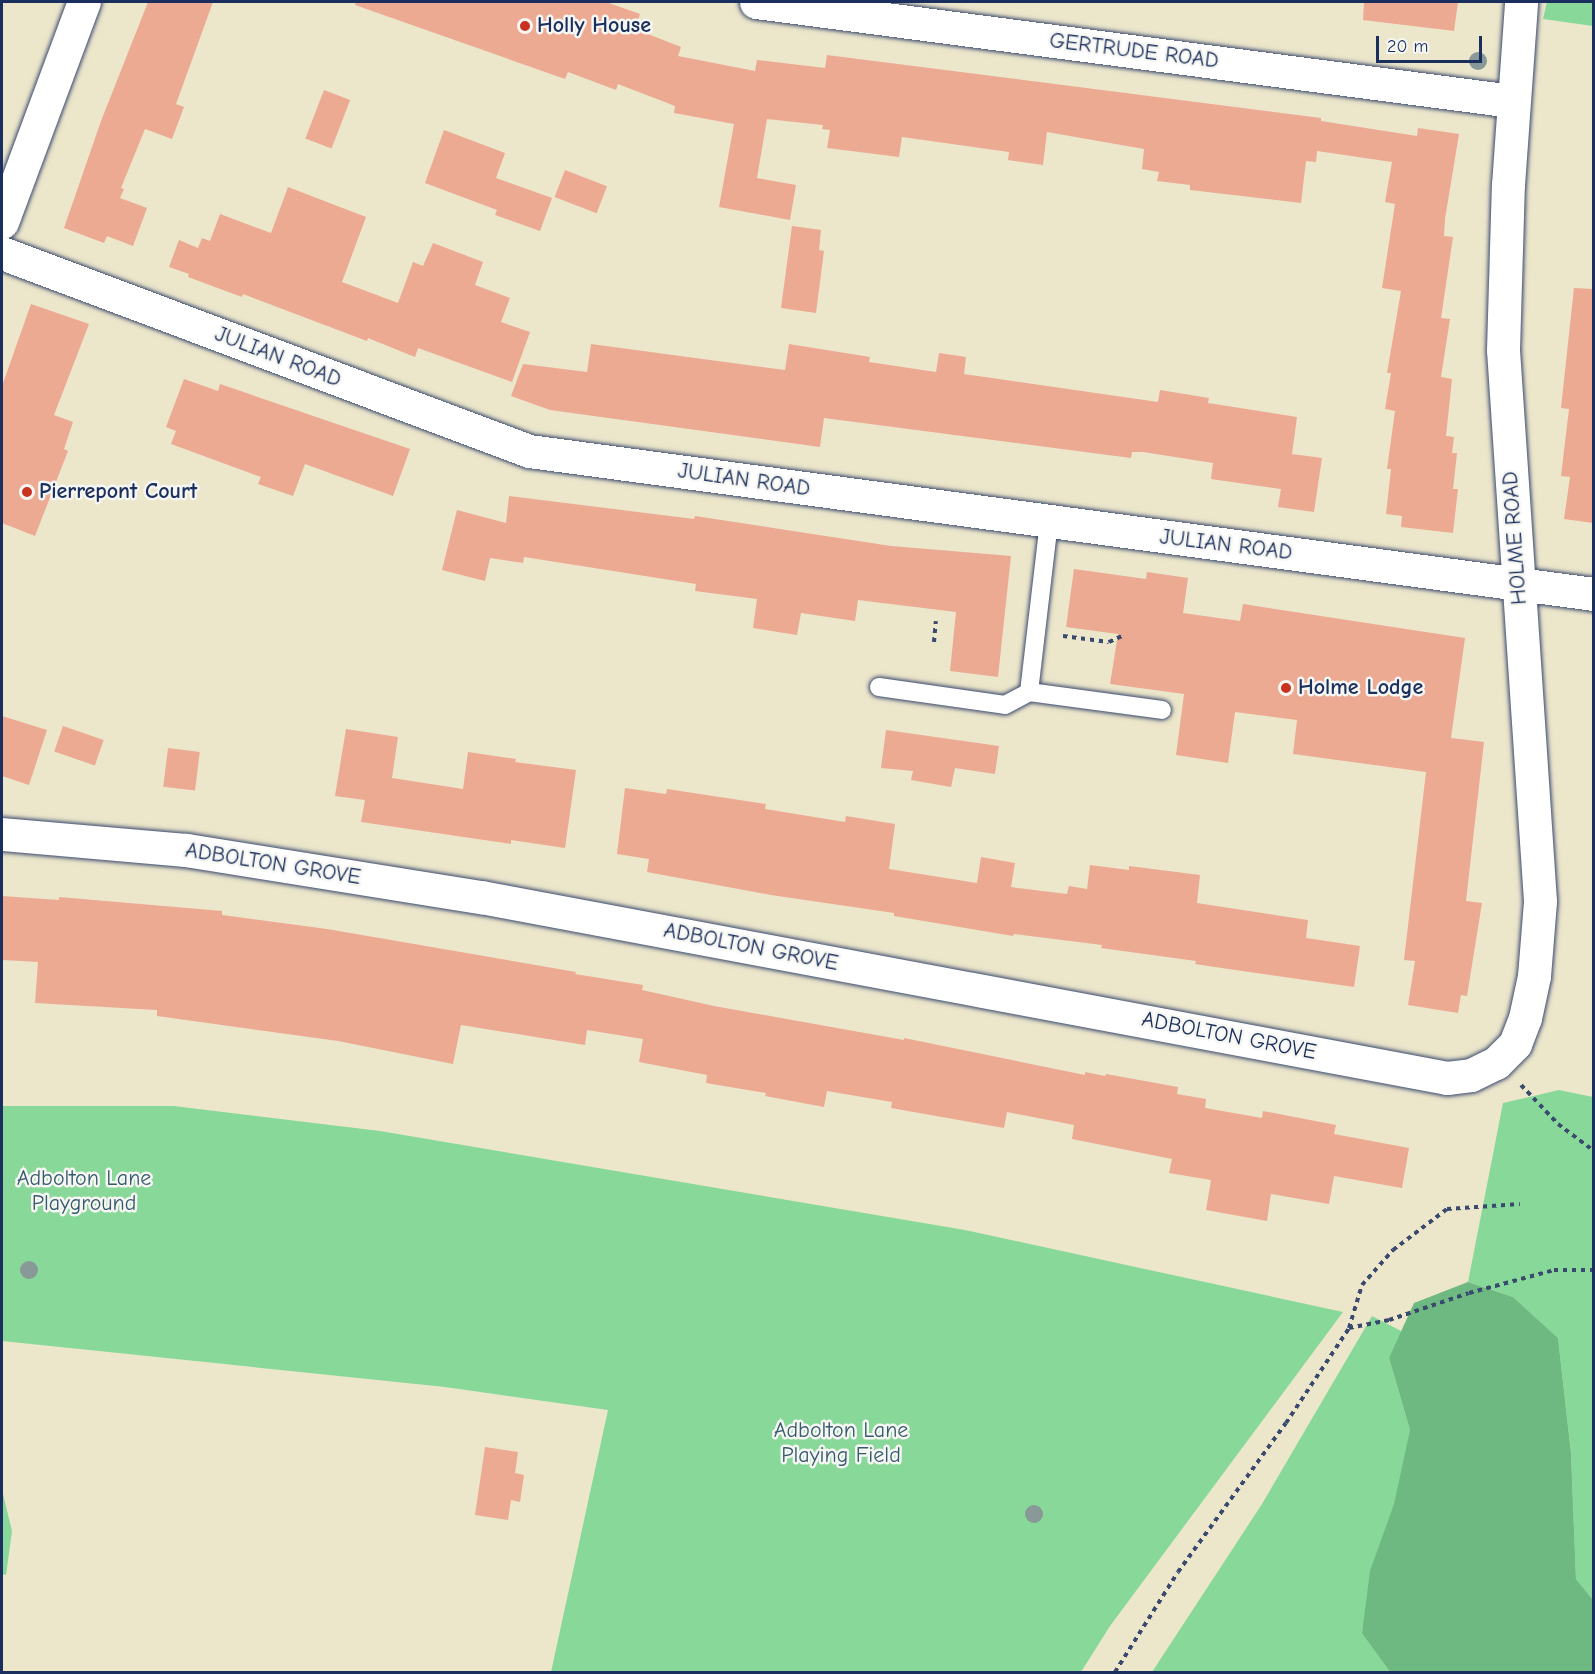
<!DOCTYPE html>
<style>
body{margin:0}
#map{position:relative;width:1595px;height:1674px;overflow:hidden;background:#ece6cb;font-family:"Comic Neue",sans-serif}
div>[style]{position:absolute}
[style*='--x']{left:calc(var(--x)*1px);top:calc(var(--y)*1px);width:calc(var(--w)*1px);rotate:calc(var(--a)*1deg)}
.green>*{inset:0;background:#88d999}
.forest>*{inset:0;background:#6eb981}
.building>*{inset:0;background:#ecaa93;transform-origin:0 0}
.path>*{height:4px;margin-top:-2px;transform-origin:0;background:repeating-linear-gradient(90deg,#3a4a6e 0 4.5px,transparent 0 9px)}
.roads{filter:drop-shadow(0 0 2px #3a4a6e) drop-shadow(0 0 2px #3a4a6e)}
.service>*{height:18px;margin:-9px;padding:0 9px;transform-origin:9px;border-radius:9px;background:#fff}
.minor>*{height:33px;margin:-16.5px;padding:0 16.5px;transform-origin:16.5px;border-radius:16.5px;background:#fff}
.tertiary>*{height:33px;margin:-16.5px;padding:0 16.5px;transform-origin:16.5px;border-radius:16.5px;background:#fff}
.trees>*{width:18px;height:18px;margin:-9px;border-radius:50%;background:#889997}
.dots>*{width:16px;height:16px;translate:-50% -50%;box-sizing:border-box;border:3px solid #f6f6f2;border-radius:50%}
span{translate:-50% -50%;white-space:nowrap;text-align:center;line-height:1.15;-webkit-text-stroke:5px #f6f6f2;paint-order:stroke}
.poi-label{font-size:22px;color:#1b2f5e;font-weight:700}
.left{translate:0 -50%;text-align:left}
.street-label{font-size:22px;color:#1b2f5e}
.park-label{font-size:22px;color:#365a6d}
.frame{position:absolute;inset:0;border:3px solid #1b2f5e;pointer-events:none}
.scale{position:absolute;left:1376px;top:36px;width:106px;height:27px;box-sizing:border-box;border:3px solid #1b2f5e;border-top:0;padding-left:8px;font-size:18px;line-height:21px;white-space:nowrap;color:#1b2f5e;-webkit-text-stroke:4px #f6f6f2;paint-order:stroke}
</style>
<div id="map">
<div class="green">
<div style="clip-path:polygon(1547px 2px,1593px 2px,1593px 26px,1543px 19px)"></div>
<div style="clip-path:polygon(1559px 1090px,1593px 1097px,1593px 1600px,1576px 1579px,1571px 1453px,1558px 1338px,1513px 1297px,1468px 1282px,1503px 1103px)"></div>
<div style="clip-path:polygon(2px 1106px,174px 1106px,380px 1131px,965px 1230px,1343px 1312px,1110px 1626px,1081px 1672px,551px 1672px,608px 1410px,445px 1387px,2px 1341px)"></div>
<div style="clip-path:polygon(1372px 1316px,1407px 1334px,1389px 1358px,1413px 1440px,1362px 1632px,1390px 1672px,1152px 1672px,1262px 1504px)"></div>
<div style="clip-path:polygon(3px 1494px,12px 1531px,6px 1575px,2px 1574px)"></div>
</div>
<div class="forest">
<div style="clip-path:polygon(1468px 1282px,1513px 1297px,1558px 1338px,1571px 1453px,1576px 1579px,1593px 1600px,1593px 1672px,1390px 1672px,1362px 1633px,1370px 1571px,1394px 1504px,1410px 1430px,1389px 1358px,1414px 1303px)"></div>
</div>
<div class="building">
<div style="clip-path:polygon(148px 2px,213px 2px,176px 104px,184px 107px,172px 139px,145px 129px,121px 188px,124px 189px,120px 198px,147px 208px,133px 246px,107px 236px,104px 243px,64px 228px,101px 121px)"></div>
<div style="clip-path:polygon(356px 2px,606px 2px,640px 14px,635px 29px,681px 47px,678px 56px,755px 71px,757px 60px,825px 68px,827px 55px,1321px 118px,1321px 121px,1417px 136px,1418px 128px,1459px 134px,1445px 219px,1444px 236px,1453px 237px,1441px 318px,1450px 319px,1441px 377px,1452px 379px,1446px 436px,1454px 437px,1452px 453px,1457px 453px,1453px 489px,1458px 489px,1453px 533px,1401px 527px,1402px 516px,1386px 514px,1391px 469px,1387px 469px,1395px 411px,1385px 409px,1391px 373px,1387px 373px,1401px 291px,1382px 288px,1395px 204px,1385px 202px,1392px 162px,1317px 151px,1316px 162px,1306px 161px,1301px 203px,1190px 190px,1190px 185px,1157px 181px,1159px 172px,1142px 169px,1144px 149px,1047px 132px,1043px 165px,1008px 160px,1009px 152px,902px 137px,899px 157px,827px 148px,830px 130px,822px 129px,823px 125px,767px 119px,757px 178px,796px 185px,790px 220px,719px 207px,734px 124px,674px 113px,675px 106px,618px 84px,616px 90px,568px 72px,565px 79px,355px 5px)"></div>
<div style="clip-path:polygon(1364px 2px,1458px 2px,1454px 31px,1363px 20px)"></div>
<div style="left:324px;top:90px;width:28px;height:52px;rotate:21deg"></div>
<div style="clip-path:polygon(444px 130px,505px 153px,496px 178px,552px 198px,540px 231px,495px 215px,497px 210px,425px 183px)"></div>
<div style="left:565px;top:170px;width:45px;height:29px;rotate:21deg"></div>
<div style="clip-path:polygon(288px 187px,366px 217px,342px 282px,398px 303px,413px 262px,423px 266px,433px 243px,483px 262px,475px 285px,510px 298px,501px 322px,530px 332px,512px 382px,418px 348px,415px 357px,368px 338px,367px 341px,243px 294px,242px 297px,188px 277px,189px 274px,169px 267px,179px 240px,198px 248px,202px 238px,210px 241px,220px 214px,271px 233px)"></div>
<div style="clip-path:polygon(792px 226px,821px 230px,819px 250px,824px 251px,816px 313px,781px 308px)"></div>
<div style="clip-path:polygon(1574px 288px,1593px 289px,1593px 523px,1564px 519px,1570px 477px,1561px 476px,1569px 409px,1561px 408px)"></div>
<div style="clip-path:polygon(31px 304px,89px 324px,54px 415px,73px 422px,64px 449px,68px 451px,35px 536px,2px 523px,2px 386px)"></div>
<div style="clip-path:polygon(591px 344px,785px 370px,789px 344px,870px 357px,869px 362px,936px 372px,939px 353px,966px 357px,964px 374px,1158px 402px,1160px 390px,1209px 398px,1208px 403px,1297px 417px,1292px 454px,1322px 458px,1314px 512px,1278px 507px,1281px 489px,1211px 479px,1213px 463px,1143px 452px,1132px 452px,1131px 458px,824px 418px,820px 447px,550px 410px,511px 396px,523px 364px,587px 372px)"></div>
<div style="clip-path:polygon(184px 379px,218px 391px,220px 384px,410px 449px,393px 496px,305px 464px,293px 496px,258px 484px,261px 477px,171px 444px,176px 431px,166px 427px)"></div>
<div style="clip-path:polygon(509px 496px,694px 519px,695px 516px,891px 546px,1011px 556px,998px 677px,950px 671px,956px 612px,858px 600px,855px 621px,801px 613px,797px 635px,753px 628px,757px 599px,695px 591px,696px 584px,524px 557px,523px 563px,490px 558px,485px 581px,442px 570px,457px 510px,506px 523px)"></div>
<div style="clip-path:polygon(1074px 569px,1146px 579px,1147px 572px,1188px 578px,1183px 613px,1240px 621px,1243px 604px,1465px 638px,1451px 738px,1484px 742px,1466px 901px,1482px 903px,1467px 996px,1461px 995px,1458px 1013px,1408px 1005px,1415px 961px,1404px 960px,1426px 772px,1293px 754px,1297px 720px,1235px 712px,1228px 763px,1176px 755px,1184px 694px,1110px 684px,1118px 634px,1066px 627px)"></div>
<div style="clip-path:polygon(2px 716px,47px 730px,29px 785px,2px 776px)"></div>
<div style="left:63px;top:726px;width:43px;height:27px;rotate:19deg"></div>
<div style="clip-path:polygon(346px 729px,398px 737px,392px 778px,463px 789px,468px 752px,516px 759px,515px 762px,576px 770px,565px 848px,511px 840px,511px 844px,361px 822px,365px 800px,335px 796px)"></div>
<div style="clip-path:polygon(886px 730px,999px 746px,995px 774px,955px 768px,951px 787px,911px 780px,913px 771px,881px 768px)"></div>
<div style="left:168px;top:748px;width:32px;height:39px;rotate:7deg"></div>
<div style="clip-path:polygon(625px 788px,666px 794px,667px 789px,766px 804px,765px 809px,845px 822px,846px 816px,895px 824px,889px 869px,977px 883px,981px 857px,1015px 863px,1011px 887px,1067px 894px,1069px 886px,1087px 889px,1090px 865px,1129px 870px,1129px 866px,1200px 875px,1197px 903px,1308px 920px,1306px 938px,1360px 946px,1354px 987px,1208px 966px,1195px 964px,1196px 961px,1101px 948px,1102px 945px,1014px 934px,1013px 936px,894px 916px,894px 913px,771px 895px,647px 872px,649px 859px,617px 854px)"></div>
<div style="clip-path:polygon(2px 896px,59px 900px,59px 897px,222px 911px,222px 915px,327px 929px,576px 972px,575px 974px,643px 985px,642px 990px,714px 1006px,904px 1040px,904px 1038px,1085px 1075px,1085px 1072px,1105px 1076px,1106px 1074px,1178px 1087px,1177px 1094px,1206px 1099px,1205px 1108px,1262px 1118px,1263px 1111px,1336px 1125px,1334px 1134px,1409px 1148px,1402px 1188px,1334px 1176px,1329px 1204px,1271px 1194px,1267px 1221px,1206px 1210px,1211px 1180px,1169px 1173px,1172px 1159px,1072px 1139px,1074px 1125px,1007px 1112px,1004px 1128px,891px 1108px,892px 1102px,827px 1091px,824px 1107px,765px 1096px,766px 1093px,706px 1083px,707px 1075px,639px 1062px,643px 1039px,587px 1030px,585px 1045px,461px 1025px,453px 1064px,338px 1041px,157px 1016px,157px 1010px,35px 1003px,38px 962px,3px 960px)"></div>
<div style="clip-path:polygon(485px 1447px,518px 1452px,515px 1473px,524px 1475px,520px 1502px,511px 1500px,508px 1520px,475px 1515px)"></div>
</div>
<div class="path">
<div style="--x:1063;--y:636;--w:46;--a:7.4"></div>
<div style="--x:1109;--y:642;--w:17;--a:-25"></div>
<div style="--x:934;--y:642;--w:21;--a:-85"></div>
<div style="--x:1521;--y:1085;--w:54;--a:46.5"></div>
<div style="--x:1558;--y:1124;--w:45;--a:36.9"></div>
<div style="--x:1349;--y:1328;--w:45;--a:-73.2"></div>
<div style="--x:1362;--y:1285;--w:47;--a:-48.5"></div>
<div style="--x:1393;--y:1250;--w:68;--a:-37.2"></div>
<div style="--x:1447;--y:1209;--w:73;--a:-3.9"></div>
<div style="--x:1115;--y:1672;--w:118;--a:-57.8"></div>
<div style="--x:1178;--y:1572;--w:184;--a:-54.1"></div>
<div style="--x:1286;--y:1423;--w:114;--a:-56.4"></div>
<div style="--x:1349;--y:1328;--w:41;--a:-11.3"></div>
<div style="--x:1389;--y:1320;--w:84;--a:-18.6"></div>
<div style="--x:1469;--y:1293;--w:88;--a:-15.1"></div>
<div style="--x:1554;--y:1270;--w:40;--a:0"></div>
</div>
<div class="roads">
<div class="service">
<div style="--x:879;--y:687;--w:127;--a:8.1"></div>
<div style="--x:1005;--y:705;--w:27;--a:-28"></div>
<div style="--x:1029;--y:692;--w:134;--a:7.7"></div>
<div style="--x:1029;--y:692;--w:171;--a:-83.3"></div>
</div>
<div class="minor">
<div style="--x:756;--y:2;--w:762;--a:7.46"></div>
<div style="--x:2;--y:253;--w:563;--a:20.59"></div>
<div style="--x:529;--y:451;--w:1075;--a:7.65"></div>
<div style="--x:2;--y:834;--w:185;--a:5"></div>
<div style="--x:186;--y:850;--w:299;--a:9.1"></div>
<div style="--x:481;--y:897;--w:983;--a:10.61"></div>
<div style="--x:1447;--y:1078;--w:24;--a:-7"></div>
<div style="--x:1471;--y:1075;--w:28;--a:-26"></div>
<div style="--x:1496;--y:1063;--w:27;--a:-45"></div>
<div style="--x:1515;--y:1044;--w:28;--a:-69"></div>
<div style="--x:1525;--y:1018;--w:43;--a:-77.9"></div>
<div style="--x:1534;--y:976;--w:75;--a:-85.4"></div>
<div style="--x:1540;--y:901;--w:552;--a:-93.84"></div>
<div style="--x:1503;--y:350;--w:165;--a:-88.3"></div>
<div style="--x:1508;--y:185;--w:183;--a:-85.9"></div>
</div>
<div class="tertiary">
<div style="--x:2;--y:222;--w:235;--a:-69.6"></div>
</div>
</div>
<div class="trees">
<div style="left:1478px;top:61px"></div>
<div style="left:29px;top:1270px"></div>
<div style="left:1034px;top:1514px"></div>
</div>
<div class="dots">
<div style="left:525px;top:26px;background:#c8321e"></div>
<div style="left:27px;top:492px;background:#c8321e"></div>
<div style="left:1286px;top:688px;background:#c8321e"></div>
</div>
<div class="poi-label">
<span class="left" style="left:537px;top:26px">Holly House</span>
<span class="left" style="left:39px;top:492px">Pierrepont Court</span>
<span class="left" style="left:1298px;top:688px">Holme Lodge</span>
</div>
<div class="street-label">
<span style="left:1134px;top:51px;rotate:7deg">GERTRUDE ROAD</span>
<span style="left:278px;top:357px;rotate:21deg">JULIAN ROAD</span>
<span style="left:744px;top:480px;rotate:8deg">JULIAN ROAD</span>
<span style="left:1515px;top:538px;rotate:-94deg">HOLME ROAD</span>
<span style="left:1226px;top:545px;rotate:7deg">JULIAN ROAD</span>
<span style="left:273px;top:864px;rotate:9deg">ADBOLTON GROVE</span>
<span style="left:751px;top:947px;rotate:11deg">ADBOLTON GROVE</span>
<span style="left:1229px;top:1036px;rotate:11deg">ADBOLTON GROVE</span>
</div>
<div class="park-label">
<span style="left:84px;top:1191px">Adbolton Lane<br>Playground</span>
<span style="left:841px;top:1443px">Adbolton Lane<br>Playing Field</span>
</div>
<div class="frame"></div>
<div class="scale">20 m</div>
</div>
